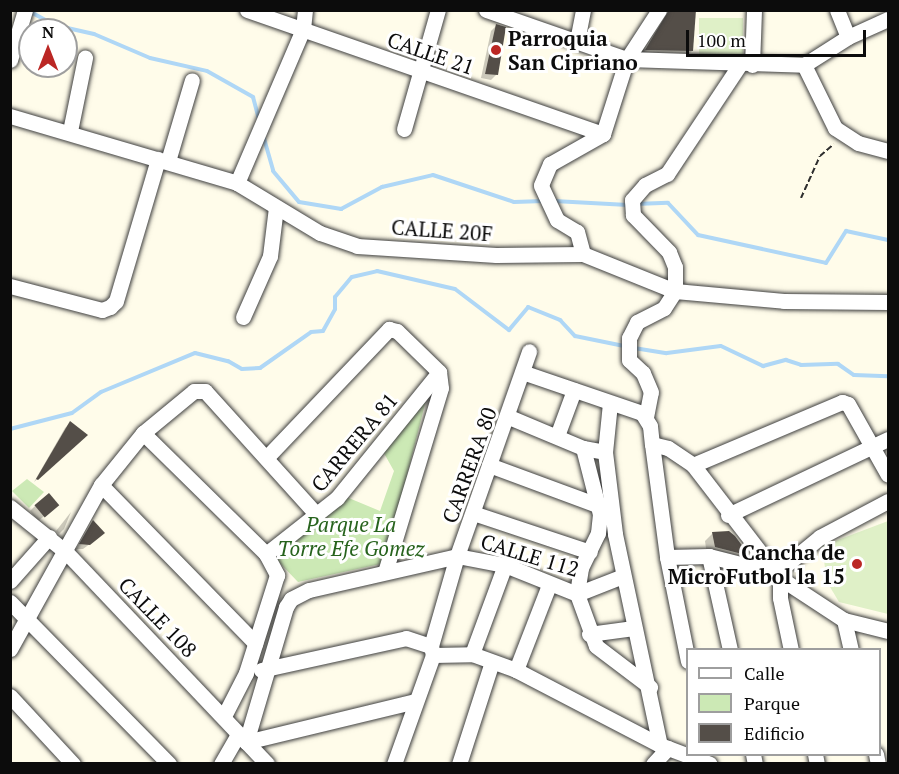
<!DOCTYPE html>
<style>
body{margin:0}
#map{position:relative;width:899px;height:774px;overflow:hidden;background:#fffcea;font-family:"PT Serif",serif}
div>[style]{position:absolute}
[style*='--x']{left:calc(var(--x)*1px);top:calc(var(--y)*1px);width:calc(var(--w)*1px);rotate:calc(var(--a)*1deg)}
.green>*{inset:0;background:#cce9b5}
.pitch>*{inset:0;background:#dff0c7;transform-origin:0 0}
.shadow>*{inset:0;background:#0003}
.stream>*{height:4px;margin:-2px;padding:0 2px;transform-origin:2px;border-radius:2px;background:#afd7f6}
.building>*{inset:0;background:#544e48;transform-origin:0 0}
.path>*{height:2px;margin-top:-1px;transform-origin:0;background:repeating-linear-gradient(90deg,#2e2e2e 0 6px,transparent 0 9px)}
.roads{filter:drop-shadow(0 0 2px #3f3f3f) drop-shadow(0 0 2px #3f3f3f)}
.minor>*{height:15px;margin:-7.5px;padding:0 7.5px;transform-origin:7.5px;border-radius:7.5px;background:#fff}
.dots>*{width:16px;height:16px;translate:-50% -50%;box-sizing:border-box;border:3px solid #fff;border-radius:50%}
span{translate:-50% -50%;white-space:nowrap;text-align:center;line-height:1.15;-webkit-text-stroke:6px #fff;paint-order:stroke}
.poi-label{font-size:21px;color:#0c0c0c;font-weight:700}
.left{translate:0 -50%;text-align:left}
.right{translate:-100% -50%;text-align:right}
.street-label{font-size:21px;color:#0c0c0c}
.park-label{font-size:21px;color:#27631d;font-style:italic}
.frame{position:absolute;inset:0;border:12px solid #0c0c0c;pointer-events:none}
.legend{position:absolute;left:686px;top:648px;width:195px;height:108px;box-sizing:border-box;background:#fff;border:2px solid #9e9e9e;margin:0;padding:8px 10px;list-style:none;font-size:18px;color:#0c0c0c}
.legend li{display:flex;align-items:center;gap:12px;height:30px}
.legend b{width:30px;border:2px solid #9e9e9e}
.north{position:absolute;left:18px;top:18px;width:60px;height:60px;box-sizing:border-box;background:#fff;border:2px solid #9e9e9e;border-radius:50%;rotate:0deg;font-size:16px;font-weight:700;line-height:24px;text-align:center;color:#0c0c0c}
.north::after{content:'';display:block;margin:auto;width:21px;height:27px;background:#bb2724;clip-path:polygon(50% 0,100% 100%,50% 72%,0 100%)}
.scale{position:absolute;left:686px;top:30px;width:180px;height:27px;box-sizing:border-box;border:3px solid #0c0c0c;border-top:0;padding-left:8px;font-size:18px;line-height:21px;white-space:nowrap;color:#0c0c0c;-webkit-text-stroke:4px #fff;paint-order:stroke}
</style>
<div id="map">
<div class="green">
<div style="clip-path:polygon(429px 388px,385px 563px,298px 582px,275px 558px,344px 496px,380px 511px,394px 471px,381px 448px)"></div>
<div style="clip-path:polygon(27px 479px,44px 492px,29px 508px,12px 491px)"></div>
</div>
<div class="pitch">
<div style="left:699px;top:18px;width:44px;height:42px"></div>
<div style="clip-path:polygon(888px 521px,888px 614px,839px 602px,827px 582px,822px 546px)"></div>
</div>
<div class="shadow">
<div style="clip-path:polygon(669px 11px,692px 51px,684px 59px,638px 57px)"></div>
<div style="clip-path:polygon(496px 26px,496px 75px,491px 80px,481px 78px,491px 31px)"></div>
<div style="clip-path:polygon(70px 423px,81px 440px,34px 482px,65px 428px)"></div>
<div style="clip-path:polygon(35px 506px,52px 510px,38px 521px,30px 511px)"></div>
<div style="clip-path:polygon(71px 512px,64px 529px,59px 534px,56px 531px)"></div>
<div style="clip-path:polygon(93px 522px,98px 538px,83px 549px,76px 549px)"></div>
<div style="clip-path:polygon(713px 533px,747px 554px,740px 561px,707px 555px,705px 541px)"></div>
</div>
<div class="stream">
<div style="--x:29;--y:11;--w:29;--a:29"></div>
<div style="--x:54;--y:25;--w:41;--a:12.7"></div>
<div style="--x:94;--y:34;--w:61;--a:23.2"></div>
<div style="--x:150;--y:58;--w:58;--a:12.8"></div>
<div style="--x:207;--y:71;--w:53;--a:29.5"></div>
<div style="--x:253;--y:97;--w:23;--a:75"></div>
<div style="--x:263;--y:135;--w:37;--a:74"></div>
<div style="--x:273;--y:171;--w:40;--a:50"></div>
<div style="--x:299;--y:202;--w:43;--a:9.5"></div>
<div style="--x:341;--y:209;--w:47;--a:-28.2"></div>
<div style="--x:382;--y:187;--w:52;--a:-13.2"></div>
<div style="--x:433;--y:175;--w:85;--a:18.4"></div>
<div style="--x:514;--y:202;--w:30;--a:-2"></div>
<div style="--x:554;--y:201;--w:74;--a:3.1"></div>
<div style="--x:635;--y:204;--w:33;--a:-2"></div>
<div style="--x:668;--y:203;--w:44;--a:46.8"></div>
<div style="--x:698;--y:235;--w:131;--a:12.3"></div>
<div style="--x:826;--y:263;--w:38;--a:-58"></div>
<div style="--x:846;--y:231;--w:43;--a:12.1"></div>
<div style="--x:634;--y:348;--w:33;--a:9"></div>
<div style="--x:667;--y:353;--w:54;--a:-7.4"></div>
<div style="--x:721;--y:346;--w:47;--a:25.5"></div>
<div style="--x:763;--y:366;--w:24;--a:-15"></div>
<div style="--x:786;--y:360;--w:16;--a:18"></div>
<div style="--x:801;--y:365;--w:37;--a:-2"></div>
<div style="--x:838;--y:364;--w:19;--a:35"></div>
<div style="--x:854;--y:375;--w:34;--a:2"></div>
<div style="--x:10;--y:429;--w:64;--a:-14.5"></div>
<div style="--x:72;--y:413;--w:36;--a:-36"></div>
<div style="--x:101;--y:392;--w:102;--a:-22.5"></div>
<div style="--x:195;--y:353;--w:34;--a:14"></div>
<div style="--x:228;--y:361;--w:16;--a:30"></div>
<div style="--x:242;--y:369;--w:18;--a:-3"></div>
<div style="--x:260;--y:368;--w:62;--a:-35.2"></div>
<div style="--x:311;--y:332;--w:12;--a:-5"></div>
<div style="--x:323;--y:331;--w:25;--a:-61"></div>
<div style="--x:335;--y:309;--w:12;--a:-90"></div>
<div style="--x:335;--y:297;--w:26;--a:-50"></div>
<div style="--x:352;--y:277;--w:26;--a:-13"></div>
<div style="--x:377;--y:271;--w:80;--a:13"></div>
<div style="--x:455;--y:289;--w:68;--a:37.2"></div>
<div style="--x:509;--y:330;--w:30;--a:-50"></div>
<div style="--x:528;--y:307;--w:35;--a:22"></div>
<div style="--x:560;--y:320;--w:22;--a:47"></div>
<div style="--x:575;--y:336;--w:50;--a:11.5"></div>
</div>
<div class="building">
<div style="clip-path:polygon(669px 10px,696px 10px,693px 51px,645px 50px)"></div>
<div style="clip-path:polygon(496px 24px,506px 27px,498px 75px,485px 74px)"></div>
<div style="clip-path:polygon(70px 421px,88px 435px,38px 480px,36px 479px)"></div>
<div style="left:49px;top:493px;width:16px;height:19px;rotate:50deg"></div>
<div style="clip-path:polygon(93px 520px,105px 533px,90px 545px,79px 544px)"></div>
<div style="clip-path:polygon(729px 531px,735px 536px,750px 556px,715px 547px,712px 532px)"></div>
</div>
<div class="path">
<div style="--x:801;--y:198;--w:46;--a:-65.7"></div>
<div style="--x:820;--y:156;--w:18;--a:-41"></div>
</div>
<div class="roads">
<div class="minor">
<div style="--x:247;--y:10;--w:377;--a:19.2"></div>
<div style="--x:486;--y:10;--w:149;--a:19.2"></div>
<div style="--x:627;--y:59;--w:177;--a:1.9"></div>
<div style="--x:837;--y:10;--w:29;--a:68"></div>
<div style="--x:577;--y:41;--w:32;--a:-79"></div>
<div style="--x:10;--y:60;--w:52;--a:-73.3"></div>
<div style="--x:752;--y:65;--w:55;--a:-87.9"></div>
<div style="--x:804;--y:65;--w:70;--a:63.8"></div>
<div style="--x:835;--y:128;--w:27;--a:33"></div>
<div style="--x:858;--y:143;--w:31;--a:15"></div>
<div style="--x:804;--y:65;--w:52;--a:-32.5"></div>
<div style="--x:848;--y:37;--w:44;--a:-24.2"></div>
<div style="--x:10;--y:116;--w:237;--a:16.4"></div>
<div style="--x:237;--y:183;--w:97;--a:31.1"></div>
<div style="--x:320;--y:233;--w:39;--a:19"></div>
<div style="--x:357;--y:246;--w:139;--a:3.7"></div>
<div style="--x:496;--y:255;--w:87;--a:-0.7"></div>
<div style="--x:583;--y:254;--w:99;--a:21.9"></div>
<div style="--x:675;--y:291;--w:109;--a:5.2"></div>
<div style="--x:784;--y:301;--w:104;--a:0.6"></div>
<div style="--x:404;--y:129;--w:124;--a:-74.1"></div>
<div style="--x:70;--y:131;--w:75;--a:-78.4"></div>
<div style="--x:603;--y:134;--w:79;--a:-72.3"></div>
<div style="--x:627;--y:59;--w:59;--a:-56.9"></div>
<div style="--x:168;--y:161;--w:84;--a:-73.5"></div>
<div style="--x:237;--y:183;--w:168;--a:-66.8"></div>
<div style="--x:303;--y:29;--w:19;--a:-84"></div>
<div style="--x:583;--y:254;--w:23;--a:-105"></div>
<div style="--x:577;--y:232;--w:23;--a:-149"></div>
<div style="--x:557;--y:220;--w:38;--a:-115"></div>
<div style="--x:541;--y:185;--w:23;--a:-67"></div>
<div style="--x:550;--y:164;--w:61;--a:-29.5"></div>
<div style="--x:10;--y:286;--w:95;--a:14.6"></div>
<div style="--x:102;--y:310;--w:9;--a:-21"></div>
<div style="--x:110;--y:307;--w:8;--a:-45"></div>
<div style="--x:116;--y:301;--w:148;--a:-73.5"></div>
<div style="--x:243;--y:317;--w:67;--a:-66.1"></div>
<div style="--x:270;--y:256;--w:49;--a:-83"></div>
<div style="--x:525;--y:373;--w:124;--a:18.9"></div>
<div style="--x:642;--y:413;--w:15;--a:58"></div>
<div style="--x:650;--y:426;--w:18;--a:84"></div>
<div style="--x:652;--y:444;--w:16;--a:14"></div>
<div style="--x:668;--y:448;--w:30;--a:34"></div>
<div style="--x:693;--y:465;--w:143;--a:52.4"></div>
<div style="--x:780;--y:578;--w:77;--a:33.3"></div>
<div style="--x:844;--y:620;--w:45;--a:14"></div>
<div style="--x:610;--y:403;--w:49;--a:95.8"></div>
<div style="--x:605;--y:452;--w:83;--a:83"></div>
<div style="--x:615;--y:534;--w:216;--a:78"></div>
<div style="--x:509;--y:417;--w:80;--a:22.7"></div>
<div style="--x:583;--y:448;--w:22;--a:10"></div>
<div style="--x:646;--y:417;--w:25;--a:-79"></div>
<div style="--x:651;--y:392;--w:21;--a:-113"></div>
<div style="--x:643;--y:373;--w:19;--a:-137"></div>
<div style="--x:629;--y:360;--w:22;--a:-90"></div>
<div style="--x:629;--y:338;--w:18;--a:-63"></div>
<div style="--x:637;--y:322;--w:30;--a:-27"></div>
<div style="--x:664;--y:308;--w:20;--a:-57"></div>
<div style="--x:675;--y:291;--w:24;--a:-90"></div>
<div style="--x:675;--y:267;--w:16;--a:-112"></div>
<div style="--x:669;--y:252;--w:52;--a:-134.2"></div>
<div style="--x:633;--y:215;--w:15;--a:-94"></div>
<div style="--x:632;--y:200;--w:20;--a:-49"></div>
<div style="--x:645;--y:185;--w:25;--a:-27"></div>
<div style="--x:667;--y:174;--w:132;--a:-56.4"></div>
<div style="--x:143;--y:433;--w:173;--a:44.5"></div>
<div style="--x:266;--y:554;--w:24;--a:62"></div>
<div style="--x:277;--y:575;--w:103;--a:107.6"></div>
<div style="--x:246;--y:673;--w:48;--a:117.1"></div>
<div style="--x:557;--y:436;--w:49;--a:-69.7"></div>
<div style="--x:652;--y:444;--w:114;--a:82.4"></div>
<div style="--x:667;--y:557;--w:106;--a:78.6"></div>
<div style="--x:583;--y:448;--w:68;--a:75.6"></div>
<div style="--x:600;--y:514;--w:19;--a:96"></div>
<div style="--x:598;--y:533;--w:39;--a:116"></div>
<div style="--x:581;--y:568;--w:26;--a:99"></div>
<div style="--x:577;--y:594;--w:55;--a:69.9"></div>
<div style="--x:596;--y:646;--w:68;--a:37.2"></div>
<div style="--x:267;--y:457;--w:177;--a:-46.4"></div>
<div style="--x:389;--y:329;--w:8;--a:14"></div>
<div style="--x:397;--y:331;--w:59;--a:44.3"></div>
<div style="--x:489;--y:465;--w:115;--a:20.3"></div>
<div style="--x:693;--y:465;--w:162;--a:-22.9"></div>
<div style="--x:842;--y:402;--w:6;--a:18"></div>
<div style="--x:848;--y:404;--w:81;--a:60.6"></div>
<div style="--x:101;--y:485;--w:221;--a:45.7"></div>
<div style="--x:10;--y:507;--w:72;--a:38.8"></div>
<div style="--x:66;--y:552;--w:292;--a:46.5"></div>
<div style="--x:473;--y:513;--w:123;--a:18.4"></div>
<div style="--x:728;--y:515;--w:177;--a:-25.4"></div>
<div style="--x:266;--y:554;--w:90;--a:-38.3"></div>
<div style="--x:337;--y:498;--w:162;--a:-51"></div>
<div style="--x:709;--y:556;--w:96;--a:77.4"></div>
<div style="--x:667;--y:557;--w:42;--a:-1.4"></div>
<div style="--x:709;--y:556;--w:69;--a:14.2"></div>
<div style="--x:776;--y:573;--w:57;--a:-39.3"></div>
<div style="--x:820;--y:537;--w:77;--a:-27.9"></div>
<div style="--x:386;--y:569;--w:189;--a:-73.1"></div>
<div style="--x:441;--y:388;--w:16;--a:-97"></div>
<div style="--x:780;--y:578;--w:20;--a:90"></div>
<div style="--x:780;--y:598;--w:53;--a:78.1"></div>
<div style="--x:10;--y:581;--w:59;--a:-48.4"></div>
<div style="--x:10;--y:602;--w:227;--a:45.5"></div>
<div style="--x:844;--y:620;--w:31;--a:77"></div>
<div style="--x:589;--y:634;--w:45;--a:-7.6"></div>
<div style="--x:10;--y:649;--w:188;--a:-61"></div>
<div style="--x:101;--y:485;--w:67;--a:-51.1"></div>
<div style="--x:143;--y:433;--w:66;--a:-39.5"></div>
<div style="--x:194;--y:391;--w:11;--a:0"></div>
<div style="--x:205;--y:391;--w:167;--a:47.9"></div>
<div style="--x:472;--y:654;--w:95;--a:-69.7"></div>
<div style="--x:433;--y:655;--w:39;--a:-1"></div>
<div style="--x:472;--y:654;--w:47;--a:20"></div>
<div style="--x:516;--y:670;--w:162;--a:27.5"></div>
<div style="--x:660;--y:745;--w:53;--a:20.8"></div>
<div style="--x:261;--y:670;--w:148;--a:-12.4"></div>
<div style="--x:406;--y:638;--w:26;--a:18"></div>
<div style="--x:516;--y:670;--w:91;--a:-68.8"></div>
<div style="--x:10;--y:696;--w:93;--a:47.2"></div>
<div style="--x:246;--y:742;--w:141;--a:-73.5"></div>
<div style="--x:286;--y:607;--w:9;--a:-58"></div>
<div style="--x:291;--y:599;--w:20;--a:-27"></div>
<div style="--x:309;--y:590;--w:152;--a:-12.9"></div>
<div style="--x:457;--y:556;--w:49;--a:10.6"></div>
<div style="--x:505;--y:565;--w:78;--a:21.9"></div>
<div style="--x:577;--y:594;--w:49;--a:-21.4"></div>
<div style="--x:246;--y:742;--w:174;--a:-13.6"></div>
<div style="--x:753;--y:754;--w:10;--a:79"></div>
<div style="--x:815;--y:754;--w:10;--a:79"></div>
<div style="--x:876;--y:754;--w:10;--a:79"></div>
<div style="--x:221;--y:764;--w:34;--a:-60"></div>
<div style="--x:394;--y:764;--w:116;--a:-70.3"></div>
<div style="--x:433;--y:655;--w:9;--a:-103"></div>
<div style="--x:431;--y:646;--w:94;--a:-73.9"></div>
<div style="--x:457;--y:556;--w:217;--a:-70.6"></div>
<div style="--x:459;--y:764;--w:107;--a:-72.1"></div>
<div style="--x:653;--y:764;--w:22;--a:-47"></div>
</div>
</div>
<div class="dots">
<div style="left:496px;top:50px;background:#bb2724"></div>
<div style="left:857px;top:564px;background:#bb2724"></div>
</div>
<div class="poi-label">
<span class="left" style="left:508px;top:50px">Parroquia<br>San Cipriano</span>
<span class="right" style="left:845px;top:564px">Cancha de<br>MicroFutbol la 15</span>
</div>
<div class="street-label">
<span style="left:431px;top:53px;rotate:19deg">CALLE 21</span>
<span style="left:442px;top:230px;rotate:4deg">CALLE 20F</span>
<span style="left:354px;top:442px;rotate:-50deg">CARRERA 81</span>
<span style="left:469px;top:465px;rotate:-70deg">CARRERA 80</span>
<span style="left:530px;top:555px;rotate:17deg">CALLE 112</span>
<span style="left:158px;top:617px;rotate:46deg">CALLE 108</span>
</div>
<div class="park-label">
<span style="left:351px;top:536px">Parque La<br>Torre Efe Gomez</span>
</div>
<div class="frame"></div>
<ul class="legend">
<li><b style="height:8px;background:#fff"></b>Calle</li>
<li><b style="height:16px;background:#cce9b5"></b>Parque</li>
<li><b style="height:16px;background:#544e48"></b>Edificio</li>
</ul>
<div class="north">N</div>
<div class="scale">100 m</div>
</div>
